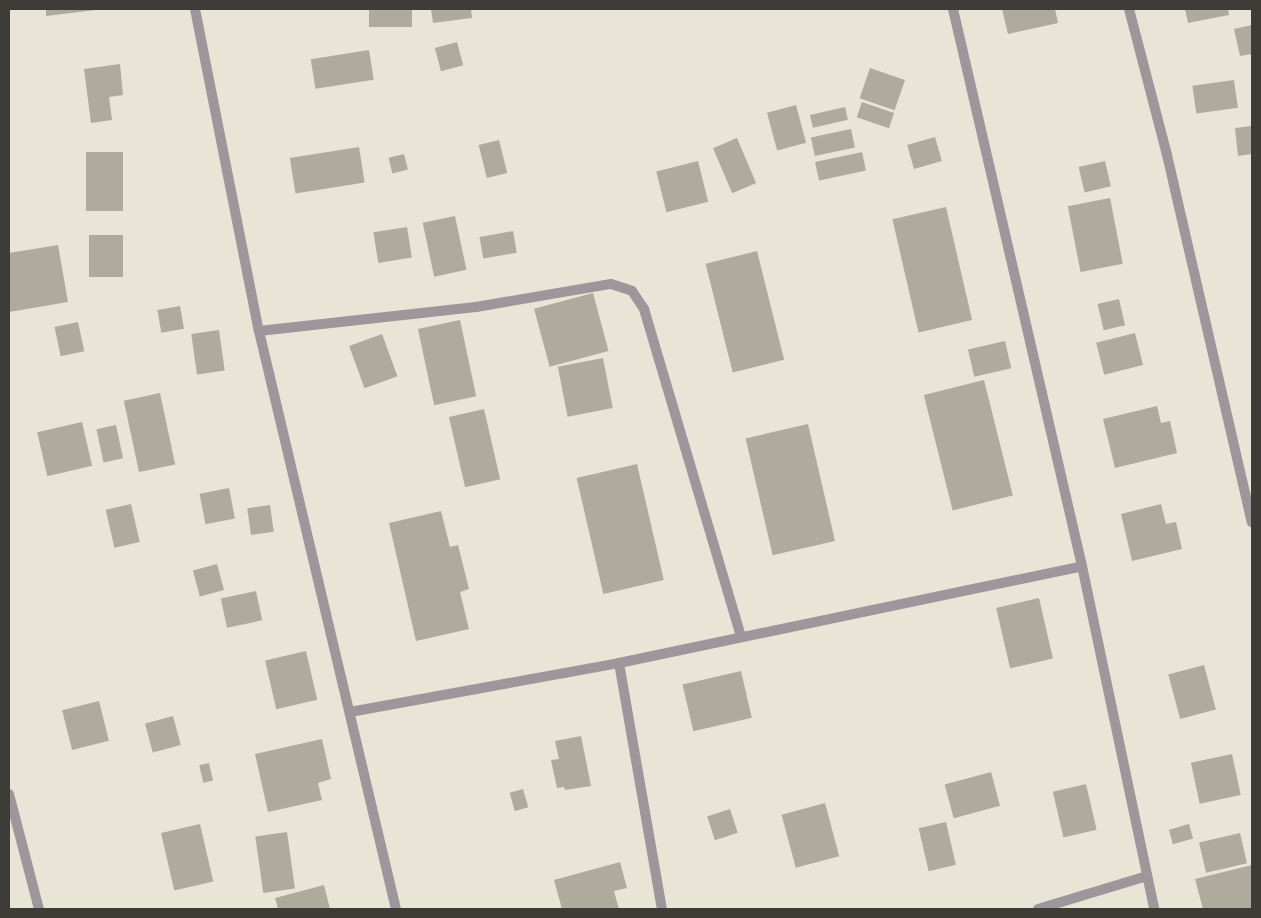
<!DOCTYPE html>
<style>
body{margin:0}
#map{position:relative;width:1261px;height:918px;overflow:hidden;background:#e8e5d6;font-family:"PT Sans",sans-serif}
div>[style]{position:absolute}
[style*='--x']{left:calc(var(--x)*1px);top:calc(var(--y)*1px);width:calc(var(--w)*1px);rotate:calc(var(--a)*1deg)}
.building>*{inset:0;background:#aeab9c;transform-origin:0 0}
.minor>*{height:10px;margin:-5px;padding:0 5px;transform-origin:5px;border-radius:5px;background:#9d979b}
span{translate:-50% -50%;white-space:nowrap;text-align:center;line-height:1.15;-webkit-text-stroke:4.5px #fff;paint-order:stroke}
.frame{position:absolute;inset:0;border:10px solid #3d3c36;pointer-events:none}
</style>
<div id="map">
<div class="building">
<div style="clip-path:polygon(46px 9px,96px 9px,96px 10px,46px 16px)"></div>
<div style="left:369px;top:9px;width:43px;height:18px"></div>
<div style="clip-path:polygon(431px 9px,471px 9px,472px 18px,433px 23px)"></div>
<div style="clip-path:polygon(1002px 9px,1055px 9px,1058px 23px,1008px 34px)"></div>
<div style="clip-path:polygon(1185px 9px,1228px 9px,1229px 15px,1188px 23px)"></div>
<div style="clip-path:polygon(1252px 25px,1252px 54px,1240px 56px,1234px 29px)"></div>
<div style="left:457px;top:42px;width:24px;height:23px;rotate:75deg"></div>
<div style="left:369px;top:50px;width:30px;height:59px;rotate:81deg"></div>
<div style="clip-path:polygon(120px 64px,123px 95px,109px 97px,112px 120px,91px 123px,84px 69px)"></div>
<div style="left:870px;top:68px;width:37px;height:32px;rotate:19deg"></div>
<div style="left:1234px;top:80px;width:28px;height:42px;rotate:82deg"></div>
<div style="left:862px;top:102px;width:34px;height:16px;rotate:19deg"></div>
<div style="left:796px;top:105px;width:39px;height:30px;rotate:75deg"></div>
<div style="left:845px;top:107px;width:13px;height:36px;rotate:77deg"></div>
<div style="clip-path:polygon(1252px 126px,1252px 154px,1238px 156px,1235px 128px)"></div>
<div style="left:851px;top:129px;width:19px;height:41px;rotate:78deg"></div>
<div style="left:935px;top:137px;width:25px;height:29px;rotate:74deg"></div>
<div style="left:737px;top:138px;width:49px;height:26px;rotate:67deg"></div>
<div style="left:499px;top:140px;width:34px;height:21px;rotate:76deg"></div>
<div style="left:359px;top:147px;width:36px;height:70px;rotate:81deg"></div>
<div style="left:86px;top:152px;width:37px;height:59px"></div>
<div style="left:862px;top:152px;width:19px;height:48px;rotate:78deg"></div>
<div style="left:404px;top:154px;width:16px;height:16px;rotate:76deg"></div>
<div style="left:698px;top:161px;width:42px;height:43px;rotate:76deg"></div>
<div style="left:1105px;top:161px;width:26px;height:27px;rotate:77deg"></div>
<div style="left:1110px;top:198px;width:67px;height:43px;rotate:79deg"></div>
<div style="left:946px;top:207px;width:116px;height:55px;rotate:77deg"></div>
<div style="left:455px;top:216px;width:55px;height:33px;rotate:78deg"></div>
<div style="left:407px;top:227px;width:31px;height:34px;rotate:81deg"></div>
<div style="left:513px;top:231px;width:22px;height:34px;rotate:80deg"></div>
<div style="left:89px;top:235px;width:34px;height:42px"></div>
<div style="clip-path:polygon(58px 245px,68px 302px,9px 312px,9px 253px)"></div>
<div style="left:757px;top:251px;width:112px;height:53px;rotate:76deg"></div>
<div style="left:593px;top:293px;width:60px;height:61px;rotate:75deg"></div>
<div style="left:1119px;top:299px;width:27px;height:22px;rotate:77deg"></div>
<div style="left:180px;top:306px;width:23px;height:23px;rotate:80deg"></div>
<div style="left:460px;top:320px;width:78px;height:43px;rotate:78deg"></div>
<div style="left:78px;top:322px;width:30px;height:24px;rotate:78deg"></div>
<div style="left:219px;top:330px;width:41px;height:28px;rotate:82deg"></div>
<div style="left:1135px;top:333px;width:33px;height:40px;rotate:76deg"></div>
<div style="left:382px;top:334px;width:45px;height:35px;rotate:70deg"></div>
<div style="left:1005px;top:341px;width:28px;height:38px;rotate:77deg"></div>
<div style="left:603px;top:358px;width:51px;height:46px;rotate:79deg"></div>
<div style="left:984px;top:380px;width:119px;height:62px;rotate:76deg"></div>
<div style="left:160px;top:393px;width:73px;height:37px;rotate:78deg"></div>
<div style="clip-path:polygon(1157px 406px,1161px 423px,1170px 421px,1177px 453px,1115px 468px,1103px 419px)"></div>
<div style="left:484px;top:409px;width:72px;height:36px;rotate:77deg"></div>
<div style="left:82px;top:422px;width:45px;height:46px;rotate:77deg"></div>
<div style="left:808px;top:424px;width:120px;height:64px;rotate:77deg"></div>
<div style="left:116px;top:425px;width:34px;height:20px;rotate:78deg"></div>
<div style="left:637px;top:464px;width:119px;height:62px;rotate:77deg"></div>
<div style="left:229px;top:488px;width:31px;height:30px;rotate:79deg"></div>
<div style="left:131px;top:504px;width:39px;height:26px;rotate:77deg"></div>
<div style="clip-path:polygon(1161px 504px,1166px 524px,1176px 522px,1182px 549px,1132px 561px,1121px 514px)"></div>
<div style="left:270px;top:505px;width:27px;height:23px;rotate:82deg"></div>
<div style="clip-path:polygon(441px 511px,450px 547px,458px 545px,469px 589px,460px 592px,469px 629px,416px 641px,389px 523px)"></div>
<div style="left:217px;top:564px;width:27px;height:25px;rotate:75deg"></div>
<div style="left:256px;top:591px;width:30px;height:36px;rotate:78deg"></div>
<div style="left:1039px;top:598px;width:62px;height:44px;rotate:77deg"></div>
<div style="left:306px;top:651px;width:50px;height:42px;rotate:77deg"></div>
<div style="left:1204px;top:665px;width:46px;height:37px;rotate:75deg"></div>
<div style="left:741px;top:671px;width:48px;height:60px;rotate:77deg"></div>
<div style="left:99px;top:701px;width:41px;height:38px;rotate:76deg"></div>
<div style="left:173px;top:716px;width:30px;height:29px;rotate:75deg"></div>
<div style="clip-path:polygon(581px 736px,591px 786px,565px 790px,564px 787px,557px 788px,551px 760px,559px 759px,555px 741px)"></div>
<div style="clip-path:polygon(322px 739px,331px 779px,318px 783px,322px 800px,268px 812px,255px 754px)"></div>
<div style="left:1232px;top:754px;width:42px;height:42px;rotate:78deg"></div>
<div style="left:209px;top:763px;width:18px;height:10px;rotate:77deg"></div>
<div style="left:991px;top:772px;width:35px;height:48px;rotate:75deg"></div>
<div style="left:1086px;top:784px;width:47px;height:34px;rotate:77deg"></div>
<div style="left:523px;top:789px;width:19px;height:14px;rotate:74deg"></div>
<div style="left:825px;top:803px;width:55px;height:45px;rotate:75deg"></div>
<div style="left:730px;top:809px;width:25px;height:24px;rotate:72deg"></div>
<div style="left:946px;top:822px;width:44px;height:28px;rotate:77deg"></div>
<div style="left:200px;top:824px;width:59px;height:40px;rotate:77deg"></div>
<div style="left:1189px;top:824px;width:15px;height:21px;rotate:74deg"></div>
<div style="left:287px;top:832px;width:57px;height:32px;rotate:82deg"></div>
<div style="left:1240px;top:833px;width:31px;height:42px;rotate:77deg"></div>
<div style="clip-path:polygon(620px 862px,627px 888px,614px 891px,619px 909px,562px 909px,554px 880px)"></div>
<div style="clip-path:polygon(1252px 865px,1252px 909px,1203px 909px,1195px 879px)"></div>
<div style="clip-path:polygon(324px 885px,330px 909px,278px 909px,275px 898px)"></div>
</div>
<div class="minor">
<div style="--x:195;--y:9;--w:328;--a:78.8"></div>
<div style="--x:259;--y:331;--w:594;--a:76.67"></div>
<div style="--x:953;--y:9;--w:572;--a:76.96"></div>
<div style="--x:1082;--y:566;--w:350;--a:78.1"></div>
<div style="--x:1129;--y:9;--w:151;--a:75.4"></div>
<div style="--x:1167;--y:155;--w:377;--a:77"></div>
<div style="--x:259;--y:331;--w:218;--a:-6.3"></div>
<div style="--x:476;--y:307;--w:137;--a:-9.7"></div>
<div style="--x:611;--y:284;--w:22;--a:18"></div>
<div style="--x:632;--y:291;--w:22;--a:56"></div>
<div style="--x:644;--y:309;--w:342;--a:73.5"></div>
<div style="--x:619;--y:663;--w:250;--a:80.1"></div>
<div style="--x:350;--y:712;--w:273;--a:-10.3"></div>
<div style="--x:619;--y:663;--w:473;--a:-11.8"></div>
<div style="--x:9;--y:794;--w:119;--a:75.4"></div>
<div style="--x:1038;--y:909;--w:114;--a:-16.8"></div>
</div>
<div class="frame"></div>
</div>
